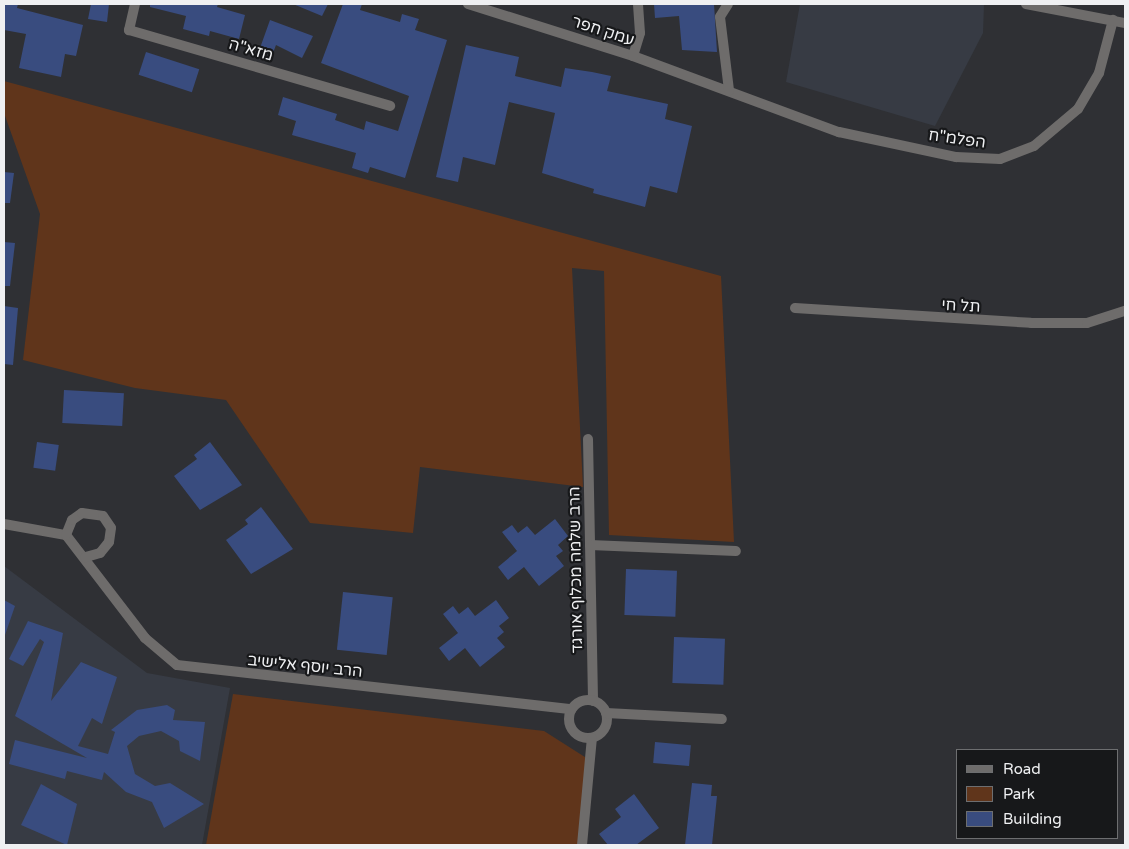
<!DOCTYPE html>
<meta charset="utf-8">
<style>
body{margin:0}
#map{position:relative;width:1129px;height:849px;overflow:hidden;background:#2f3034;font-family:"Varela Round","Noto Sans Hebrew",sans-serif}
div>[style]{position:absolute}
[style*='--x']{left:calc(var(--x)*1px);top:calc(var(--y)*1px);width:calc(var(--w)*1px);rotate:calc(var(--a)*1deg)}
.built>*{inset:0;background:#373b44}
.green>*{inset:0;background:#60351b}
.building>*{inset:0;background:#394c7f;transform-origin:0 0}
.minor>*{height:10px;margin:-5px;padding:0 5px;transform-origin:5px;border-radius:5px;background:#6e6c6b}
.minor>.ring{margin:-5px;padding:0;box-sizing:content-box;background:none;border:10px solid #6e6c6b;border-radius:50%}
span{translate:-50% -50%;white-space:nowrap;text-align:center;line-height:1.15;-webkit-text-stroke:4.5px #17181a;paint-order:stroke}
.street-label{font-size:16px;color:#eff0f2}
.frame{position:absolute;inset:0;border:5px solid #eff0f2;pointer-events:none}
.legend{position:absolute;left:956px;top:749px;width:162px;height:90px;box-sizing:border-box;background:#17181a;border:1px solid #6d6e70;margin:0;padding:6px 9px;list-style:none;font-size:15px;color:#eff0f2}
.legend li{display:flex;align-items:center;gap:10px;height:25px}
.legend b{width:25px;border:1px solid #6d6e70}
</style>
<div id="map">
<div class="built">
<div style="clip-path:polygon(800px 4px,984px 4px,983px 33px,935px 126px,786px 82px)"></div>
<div style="clip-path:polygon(4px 566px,147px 673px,230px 688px,202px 845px,4px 845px)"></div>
</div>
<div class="green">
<div style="clip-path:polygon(4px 81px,721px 276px,734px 542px,609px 535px,604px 271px,572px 268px,583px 487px,420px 467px,413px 533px,310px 523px,226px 400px,135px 388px,23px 360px,40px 214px,4px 113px)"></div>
<div style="clip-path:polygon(233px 694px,544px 731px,588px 759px,579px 845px,206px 845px)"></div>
</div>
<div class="building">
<div style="clip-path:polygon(4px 4px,18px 4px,17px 8px,83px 25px,76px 56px,65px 54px,61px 77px,19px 68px,26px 34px,4px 30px)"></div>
<div style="clip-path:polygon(91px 4px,109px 4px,107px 22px,88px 19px)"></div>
<div style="clip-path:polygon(150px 4px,218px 4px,217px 7px,245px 15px,239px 39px,210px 31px,209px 36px,183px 29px,186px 16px,150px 7px)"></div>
<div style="clip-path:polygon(293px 4px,328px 4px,322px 16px)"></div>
<div style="clip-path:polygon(343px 4px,362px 4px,360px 10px,400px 22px,402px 14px,419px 19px,415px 30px,447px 40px,405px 178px,370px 167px,368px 173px,352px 168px,356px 153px,292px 135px,296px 121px,278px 115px,283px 97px,337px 114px,335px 120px,364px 130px,366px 121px,398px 131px,409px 96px,321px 63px)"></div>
<div style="clip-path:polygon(654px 4px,714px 4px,717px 52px,682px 50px,679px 16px,655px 18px)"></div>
<div style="clip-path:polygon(270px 20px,313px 36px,302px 58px,276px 45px,273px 53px,260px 48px)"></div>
<div style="clip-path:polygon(466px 45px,519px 57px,515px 76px,561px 87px,565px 68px,592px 72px,611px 76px,607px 91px,668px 104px,665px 119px,692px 126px,677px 193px,650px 186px,645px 207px,593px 193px,594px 189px,542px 173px,555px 113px,509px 102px,495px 165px,463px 157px,458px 182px,436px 177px)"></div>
<div style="left:146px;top:52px;width:56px;height:24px;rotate:18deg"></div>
<div style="clip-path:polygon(4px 172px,14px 173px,10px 203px,4px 203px)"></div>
<div style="clip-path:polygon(4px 242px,15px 243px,10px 286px,4px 286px)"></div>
<div style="clip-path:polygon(4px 306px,18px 308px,13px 365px,4px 364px)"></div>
<div style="left:64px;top:390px;width:60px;height:33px;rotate:3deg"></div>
<div style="left:37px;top:442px;width:22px;height:26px;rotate:8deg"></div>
<div style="clip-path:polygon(210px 442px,242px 485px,200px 510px,174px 476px,197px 459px,194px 455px)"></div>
<div style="clip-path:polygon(261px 507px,293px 549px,251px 574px,226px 540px,248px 524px,245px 520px)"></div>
<div style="clip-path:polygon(555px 519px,568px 536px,558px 545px,563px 551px,556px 556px,564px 566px,539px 586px,524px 567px,508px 580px,498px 567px,517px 551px,502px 532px,512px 525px,518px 533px,527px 526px,535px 535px)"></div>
<div style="left:626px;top:569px;width:51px;height:46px;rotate:2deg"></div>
<div style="left:343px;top:592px;width:50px;height:58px;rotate:6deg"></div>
<div style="clip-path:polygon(4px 600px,15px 606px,5px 635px,4px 634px)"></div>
<div style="clip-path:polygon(496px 600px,509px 618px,499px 626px,504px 632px,497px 638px,505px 647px,480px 667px,465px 648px,449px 661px,439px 648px,458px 633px,443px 614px,453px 606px,459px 614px,468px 607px,475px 616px)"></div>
<div style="clip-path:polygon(28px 621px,63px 633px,51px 701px,81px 662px,117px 677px,102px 724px,92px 718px,78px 746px,108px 754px,115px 732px,111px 730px,137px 710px,167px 705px,175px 710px,173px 720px,205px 722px,200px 761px,180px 751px,179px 741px,161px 731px,139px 736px,127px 746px,135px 774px,155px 786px,170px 783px,204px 804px,164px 828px,152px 802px,126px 792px,104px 772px,102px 780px,67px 771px,65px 779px,9px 764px,15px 740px,87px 758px,15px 716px,44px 642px,40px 639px,23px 666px,9px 659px)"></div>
<div style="left:674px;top:637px;width:51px;height:46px;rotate:2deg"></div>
<div style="left:655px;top:742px;width:36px;height:21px;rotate:5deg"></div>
<div style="clip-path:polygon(692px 783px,712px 785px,711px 796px,717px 796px,712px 845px,685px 845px)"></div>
<div style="clip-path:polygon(41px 784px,77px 804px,67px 845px,21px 825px)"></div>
<div style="clip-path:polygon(634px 794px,659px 828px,636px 845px,608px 845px,599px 834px,621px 817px,615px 809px)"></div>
</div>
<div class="minor">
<div style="--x:135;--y:4;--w:27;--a:103"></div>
<div style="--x:129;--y:30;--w:272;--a:16.2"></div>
<div style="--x:468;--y:4;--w:173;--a:17.5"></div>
<div style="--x:633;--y:56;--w:220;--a:20.3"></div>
<div style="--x:839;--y:132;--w:120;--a:12.1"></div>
<div style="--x:956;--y:157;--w:44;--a:2.6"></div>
<div style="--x:1000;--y:159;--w:36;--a:-21"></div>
<div style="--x:1034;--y:146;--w:57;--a:-40.1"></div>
<div style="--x:1078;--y:109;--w:42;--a:-59.7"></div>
<div style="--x:1099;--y:73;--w:55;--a:-75.2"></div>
<div style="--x:728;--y:4;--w:15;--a:122"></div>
<div style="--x:720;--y:17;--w:74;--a:83"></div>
<div style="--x:1026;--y:4;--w:101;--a:10.9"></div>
<div style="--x:633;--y:56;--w:24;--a:-73"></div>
<div style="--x:640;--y:33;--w:29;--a:-94"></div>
<div style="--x:795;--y:308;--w:236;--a:3.6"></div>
<div style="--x:1031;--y:323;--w:56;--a:0"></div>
<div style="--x:1087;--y:323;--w:40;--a:-18"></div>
<div style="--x:588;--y:439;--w:262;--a:88.9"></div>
<div style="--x:4;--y:524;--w:63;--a:10.1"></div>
<div style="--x:66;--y:535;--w:130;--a:52.5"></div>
<div style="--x:145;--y:638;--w:42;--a:40.2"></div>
<div style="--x:177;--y:665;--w:397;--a:6.4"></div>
<div style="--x:66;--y:535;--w:16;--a:-68"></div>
<div style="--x:72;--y:520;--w:12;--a:-35"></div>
<div style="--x:82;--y:513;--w:21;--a:8"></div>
<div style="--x:103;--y:516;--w:14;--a:56"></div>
<div style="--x:111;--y:528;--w:14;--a:98"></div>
<div style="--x:109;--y:542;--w:14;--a:129"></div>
<div style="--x:100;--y:553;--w:15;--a:164"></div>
<div style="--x:590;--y:545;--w:146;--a:2.4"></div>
<div class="ring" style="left:569px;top:700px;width:28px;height:28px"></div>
<div style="--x:606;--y:713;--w:116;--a:3"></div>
<div style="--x:582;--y:845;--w:107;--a:-84.7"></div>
</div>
<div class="street-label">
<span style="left:603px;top:31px;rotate:18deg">עמק חפר</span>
<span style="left:251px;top:50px;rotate:16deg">מזא"ה</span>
<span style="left:957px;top:139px;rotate:8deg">הפלמ"ח</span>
<span style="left:961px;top:306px;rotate:3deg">תל חי</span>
<span style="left:576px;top:570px;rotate:-91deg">הרב שלמה מכלוף אורגד</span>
<span style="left:305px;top:666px;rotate:6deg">הרב יוסף אלישיב</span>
</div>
<div class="frame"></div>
<ul class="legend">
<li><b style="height:6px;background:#6e6c6b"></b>Road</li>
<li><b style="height:14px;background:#60351b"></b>Park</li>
<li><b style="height:14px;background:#394c7f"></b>Building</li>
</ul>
</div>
